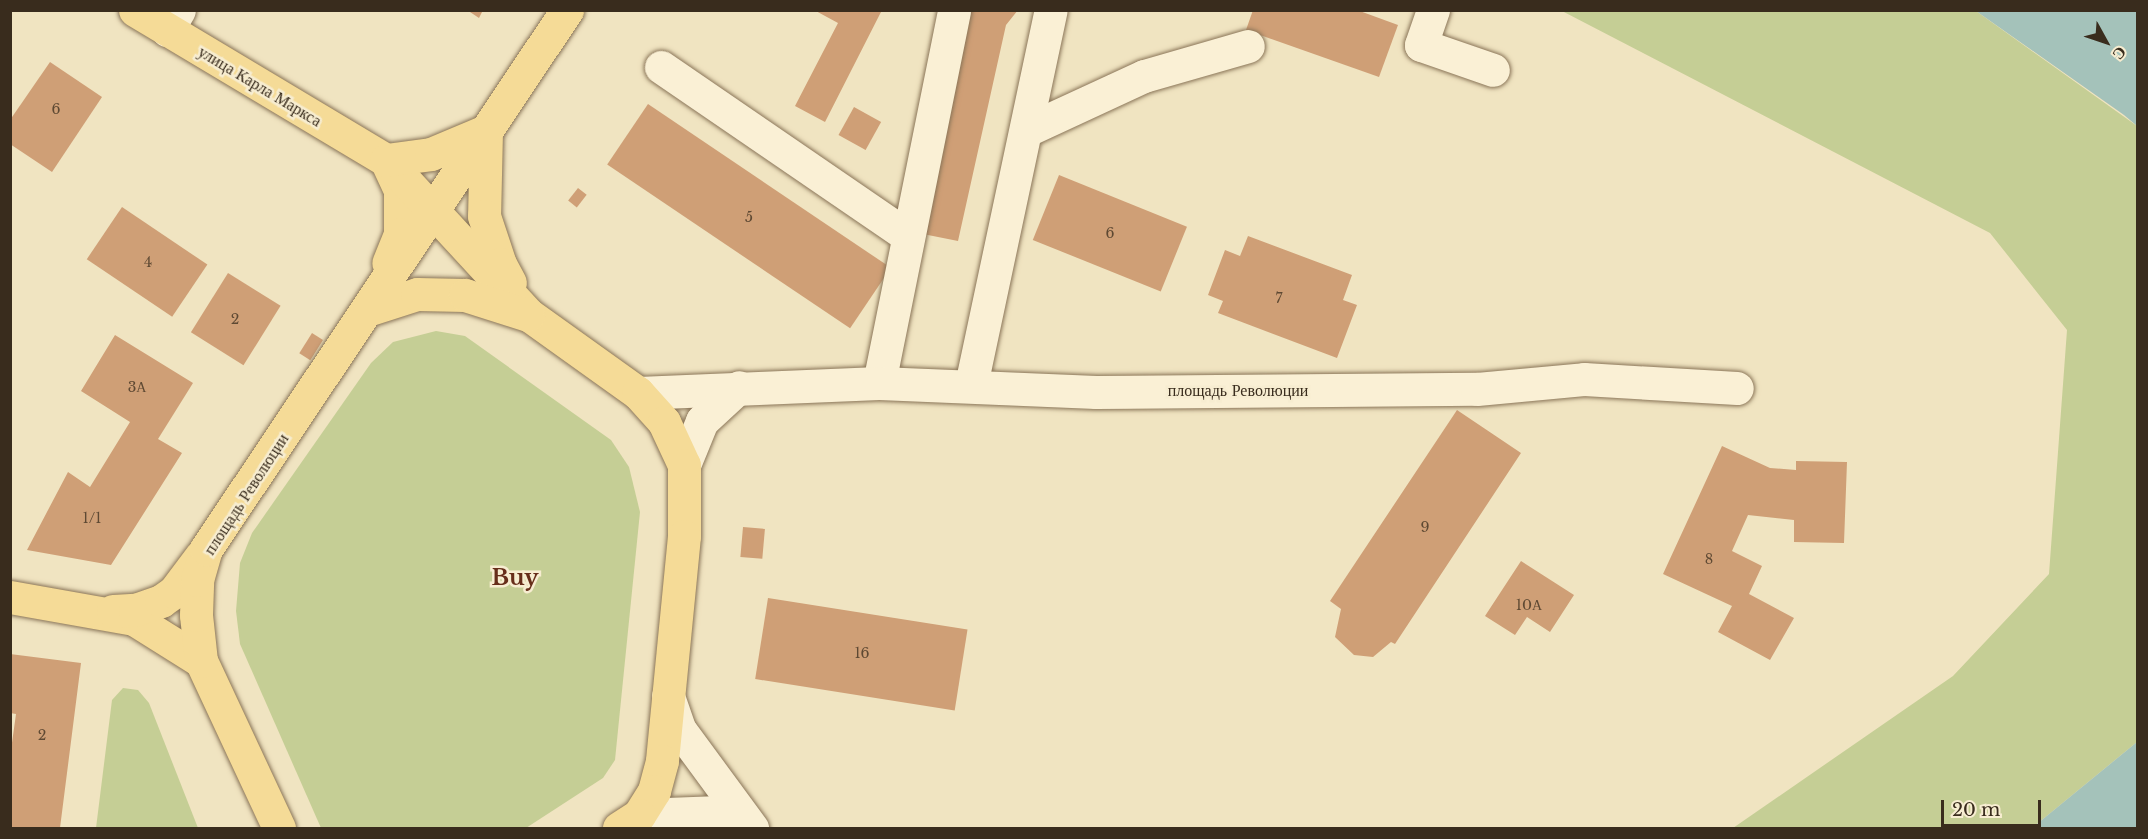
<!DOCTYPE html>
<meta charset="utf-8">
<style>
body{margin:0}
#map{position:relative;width:2148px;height:839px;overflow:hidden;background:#f0e4c1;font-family:"Libre Baskerville",serif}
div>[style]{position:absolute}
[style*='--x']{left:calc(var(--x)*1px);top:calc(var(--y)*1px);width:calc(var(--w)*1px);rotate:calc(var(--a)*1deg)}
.green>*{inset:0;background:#c5ce95}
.water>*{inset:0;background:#a4c2ba}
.building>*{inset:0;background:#cf9f76;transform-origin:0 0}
.roads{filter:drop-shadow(0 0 2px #8a7558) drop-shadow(0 0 2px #8a7558)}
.minor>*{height:33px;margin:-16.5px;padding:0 16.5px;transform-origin:16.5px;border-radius:16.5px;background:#faf0d5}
.major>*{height:33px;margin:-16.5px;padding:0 16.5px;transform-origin:16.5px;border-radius:16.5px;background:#f5db97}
span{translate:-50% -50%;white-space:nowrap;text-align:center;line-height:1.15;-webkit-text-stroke:5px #f7edd1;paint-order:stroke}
.number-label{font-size:14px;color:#5e4933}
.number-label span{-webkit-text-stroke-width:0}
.street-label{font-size:16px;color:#392c1d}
.district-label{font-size:22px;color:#672e1a;font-weight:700}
.frame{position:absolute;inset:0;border:12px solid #392c1d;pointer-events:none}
.north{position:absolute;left:2076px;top:12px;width:60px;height:60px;-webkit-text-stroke:4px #f7edd1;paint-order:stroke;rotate:130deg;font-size:16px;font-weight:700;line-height:24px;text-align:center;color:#392c1d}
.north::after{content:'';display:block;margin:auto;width:21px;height:27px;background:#392c1d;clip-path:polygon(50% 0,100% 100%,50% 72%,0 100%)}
.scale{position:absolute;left:1941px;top:800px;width:100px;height:27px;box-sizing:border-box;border:3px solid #392c1d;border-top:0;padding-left:8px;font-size:18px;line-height:21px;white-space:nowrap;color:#392c1d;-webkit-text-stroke:4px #f7edd1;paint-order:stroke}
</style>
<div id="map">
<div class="green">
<div style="clip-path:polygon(1562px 11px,1976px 11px,2137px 126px,2137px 742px,2032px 828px,1733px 828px,1953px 676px,2049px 574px,2067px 330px,1990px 233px)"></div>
<div style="clip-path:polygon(436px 331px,465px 336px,611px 440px,629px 467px,640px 512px,615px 760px,603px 778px,526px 828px,321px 828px,240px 644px,236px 611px,240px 563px,252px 533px,371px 363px,393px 342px)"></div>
<div style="clip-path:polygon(123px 688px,138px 690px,149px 703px,198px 828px,96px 828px,112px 700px)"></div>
</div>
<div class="water">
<div style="clip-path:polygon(1976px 11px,2137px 11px,2137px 126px,2124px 115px)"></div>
<div style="clip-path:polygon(2137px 742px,2137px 828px,2032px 828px)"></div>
</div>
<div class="building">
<div style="clip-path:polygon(467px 10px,483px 10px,479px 18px)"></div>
<div style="clip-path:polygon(814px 10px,882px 10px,825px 122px,795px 106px,838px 23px)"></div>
<div style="clip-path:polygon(968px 10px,1018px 10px,1006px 25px,958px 241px,923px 234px)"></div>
<div style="clip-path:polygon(1253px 10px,1357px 10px,1398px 25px,1379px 77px,1246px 30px)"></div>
<div style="clip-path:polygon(50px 62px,102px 97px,52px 172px,10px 144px,10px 120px)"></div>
<div style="left:648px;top:104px;width:293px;height:73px;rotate:34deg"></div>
<div style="left:854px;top:107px;width:31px;height:32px;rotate:29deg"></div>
<div style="left:1059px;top:175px;width:138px;height:70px;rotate:22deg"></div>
<div style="left:578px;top:188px;width:11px;height:16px;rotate:38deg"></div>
<div style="left:122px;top:207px;width:103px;height:63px;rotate:34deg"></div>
<div style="clip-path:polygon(1248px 236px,1352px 275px,1343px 300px,1357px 305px,1337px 358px,1218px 313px,1223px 301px,1208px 295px,1225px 250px,1240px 256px)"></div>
<div style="left:228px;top:273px;width:62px;height:70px;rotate:32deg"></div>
<div style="left:312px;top:333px;width:13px;height:24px;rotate:32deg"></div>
<div style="clip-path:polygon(115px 335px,193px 383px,158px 439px,182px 453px,111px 565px,27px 550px,68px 472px,90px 487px,130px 422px,81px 391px)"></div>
<div style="clip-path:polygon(1457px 410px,1521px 453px,1395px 644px,1391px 642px,1373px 657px,1354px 655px,1335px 637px,1341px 609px,1330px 601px)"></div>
<div style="clip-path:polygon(1722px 446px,1770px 468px,1796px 470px,1796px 461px,1847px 462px,1844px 543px,1794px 542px,1794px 520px,1748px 515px,1732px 551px,1762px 566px,1749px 594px,1794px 618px,1770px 660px,1718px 632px,1732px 606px,1663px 574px)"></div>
<div style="left:743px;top:527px;width:22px;height:30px;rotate:5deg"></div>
<div style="clip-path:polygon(1521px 561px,1574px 595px,1550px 632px,1527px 617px,1515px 635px,1485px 616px)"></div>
<div style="left:768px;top:598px;width:202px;height:82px;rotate:9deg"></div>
<div style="clip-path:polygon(10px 654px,81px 663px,60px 828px,10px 828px,10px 757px,16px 714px,10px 713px)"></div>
</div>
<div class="roads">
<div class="minor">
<div style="--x:1433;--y:10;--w:37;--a:109"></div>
<div style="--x:1421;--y:45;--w:76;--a:19.1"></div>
<div style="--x:167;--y:30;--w:23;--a:-59"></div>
<div style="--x:661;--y:67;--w:299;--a:34.4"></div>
<div style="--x:1027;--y:130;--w:129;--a:-24.8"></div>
<div style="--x:1144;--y:76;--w:108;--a:-16.1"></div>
<div style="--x:879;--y:383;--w:380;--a:-78.6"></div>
<div style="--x:971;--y:385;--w:383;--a:-78"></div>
<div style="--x:638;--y:393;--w:241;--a:-2.4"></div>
<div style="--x:879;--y:383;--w:217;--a:2.4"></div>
<div style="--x:1096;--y:392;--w:381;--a:-0.5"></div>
<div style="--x:1477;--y:389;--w:107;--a:-5.3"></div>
<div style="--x:1584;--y:379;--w:153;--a:3.4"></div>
<div style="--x:684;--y:465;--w:48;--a:-67.8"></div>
<div style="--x:702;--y:421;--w:50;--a:-42.6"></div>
<div style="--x:668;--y:696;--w:36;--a:71"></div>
<div style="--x:680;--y:730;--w:122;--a:53.7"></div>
<div style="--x:639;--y:815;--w:81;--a:-2.1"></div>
<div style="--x:720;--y:812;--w:33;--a:29"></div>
</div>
<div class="major">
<div style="--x:135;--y:10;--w:292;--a:30.9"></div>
<div style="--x:386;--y:160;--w:33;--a:65"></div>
<div style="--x:400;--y:190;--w:44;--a:90"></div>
<div style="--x:400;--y:234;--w:31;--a:112"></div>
<div style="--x:486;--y:131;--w:85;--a:91.3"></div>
<div style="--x:484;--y:216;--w:51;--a:71.6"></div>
<div style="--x:500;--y:264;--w:21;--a:62"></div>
<div style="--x:386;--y:160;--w:211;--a:47.3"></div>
<div style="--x:529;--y:315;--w:134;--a:35.6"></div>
<div style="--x:638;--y:393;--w:39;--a:48"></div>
<div style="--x:664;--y:422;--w:47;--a:65.1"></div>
<div style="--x:684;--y:465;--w:71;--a:90"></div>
<div style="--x:684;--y:536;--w:226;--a:95.6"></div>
<div style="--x:662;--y:761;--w:31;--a:105"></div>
<div style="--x:654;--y:791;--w:28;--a:122"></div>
<div style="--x:639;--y:815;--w:24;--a:147"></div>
<div style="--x:386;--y:160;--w:45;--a:-7.6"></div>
<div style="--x:431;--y:154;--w:60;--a:-22.7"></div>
<div style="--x:370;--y:309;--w:49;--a:-17.7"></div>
<div style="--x:417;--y:294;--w:48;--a:1.2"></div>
<div style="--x:465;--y:295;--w:66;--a:17.6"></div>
<div style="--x:10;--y:597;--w:126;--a:10.1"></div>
<div style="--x:134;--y:619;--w:79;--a:32.1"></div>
<div style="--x:113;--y:611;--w:22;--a:-3"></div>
<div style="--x:135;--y:610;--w:28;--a:-19"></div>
<div style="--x:161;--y:601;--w:16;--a:-35"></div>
<div style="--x:174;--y:592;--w:45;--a:-53.1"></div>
<div style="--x:279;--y:828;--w:184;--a:-115"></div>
<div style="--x:201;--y:661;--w:46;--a:-96.2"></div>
<div style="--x:196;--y:615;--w:35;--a:-88"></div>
<div style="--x:197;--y:580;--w:32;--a:-74"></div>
<div style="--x:206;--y:549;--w:649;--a:-56.19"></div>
</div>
</div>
<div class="number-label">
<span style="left:56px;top:109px">6</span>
<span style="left:749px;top:217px">5</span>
<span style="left:1110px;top:233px">6</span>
<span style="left:148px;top:262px">4</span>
<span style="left:1279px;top:298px">7</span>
<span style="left:235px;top:319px">2</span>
<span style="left:137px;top:387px">3А</span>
<span style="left:92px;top:518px">1/1</span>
<span style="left:1425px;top:527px">9</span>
<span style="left:1709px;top:559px">8</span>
<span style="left:1529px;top:605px">10А</span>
<span style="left:862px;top:653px">16</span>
<span style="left:42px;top:735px">2</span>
</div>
<div class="street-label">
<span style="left:260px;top:86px;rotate:31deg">улица Карла Маркса</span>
<span style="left:1238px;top:390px">площадь Революции</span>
<span style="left:246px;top:494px;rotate:-57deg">площадь Революции</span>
</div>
<div class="district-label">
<span style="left:515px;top:578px">Buy</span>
</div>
<div class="frame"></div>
<div class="north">С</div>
<div class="scale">20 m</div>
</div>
